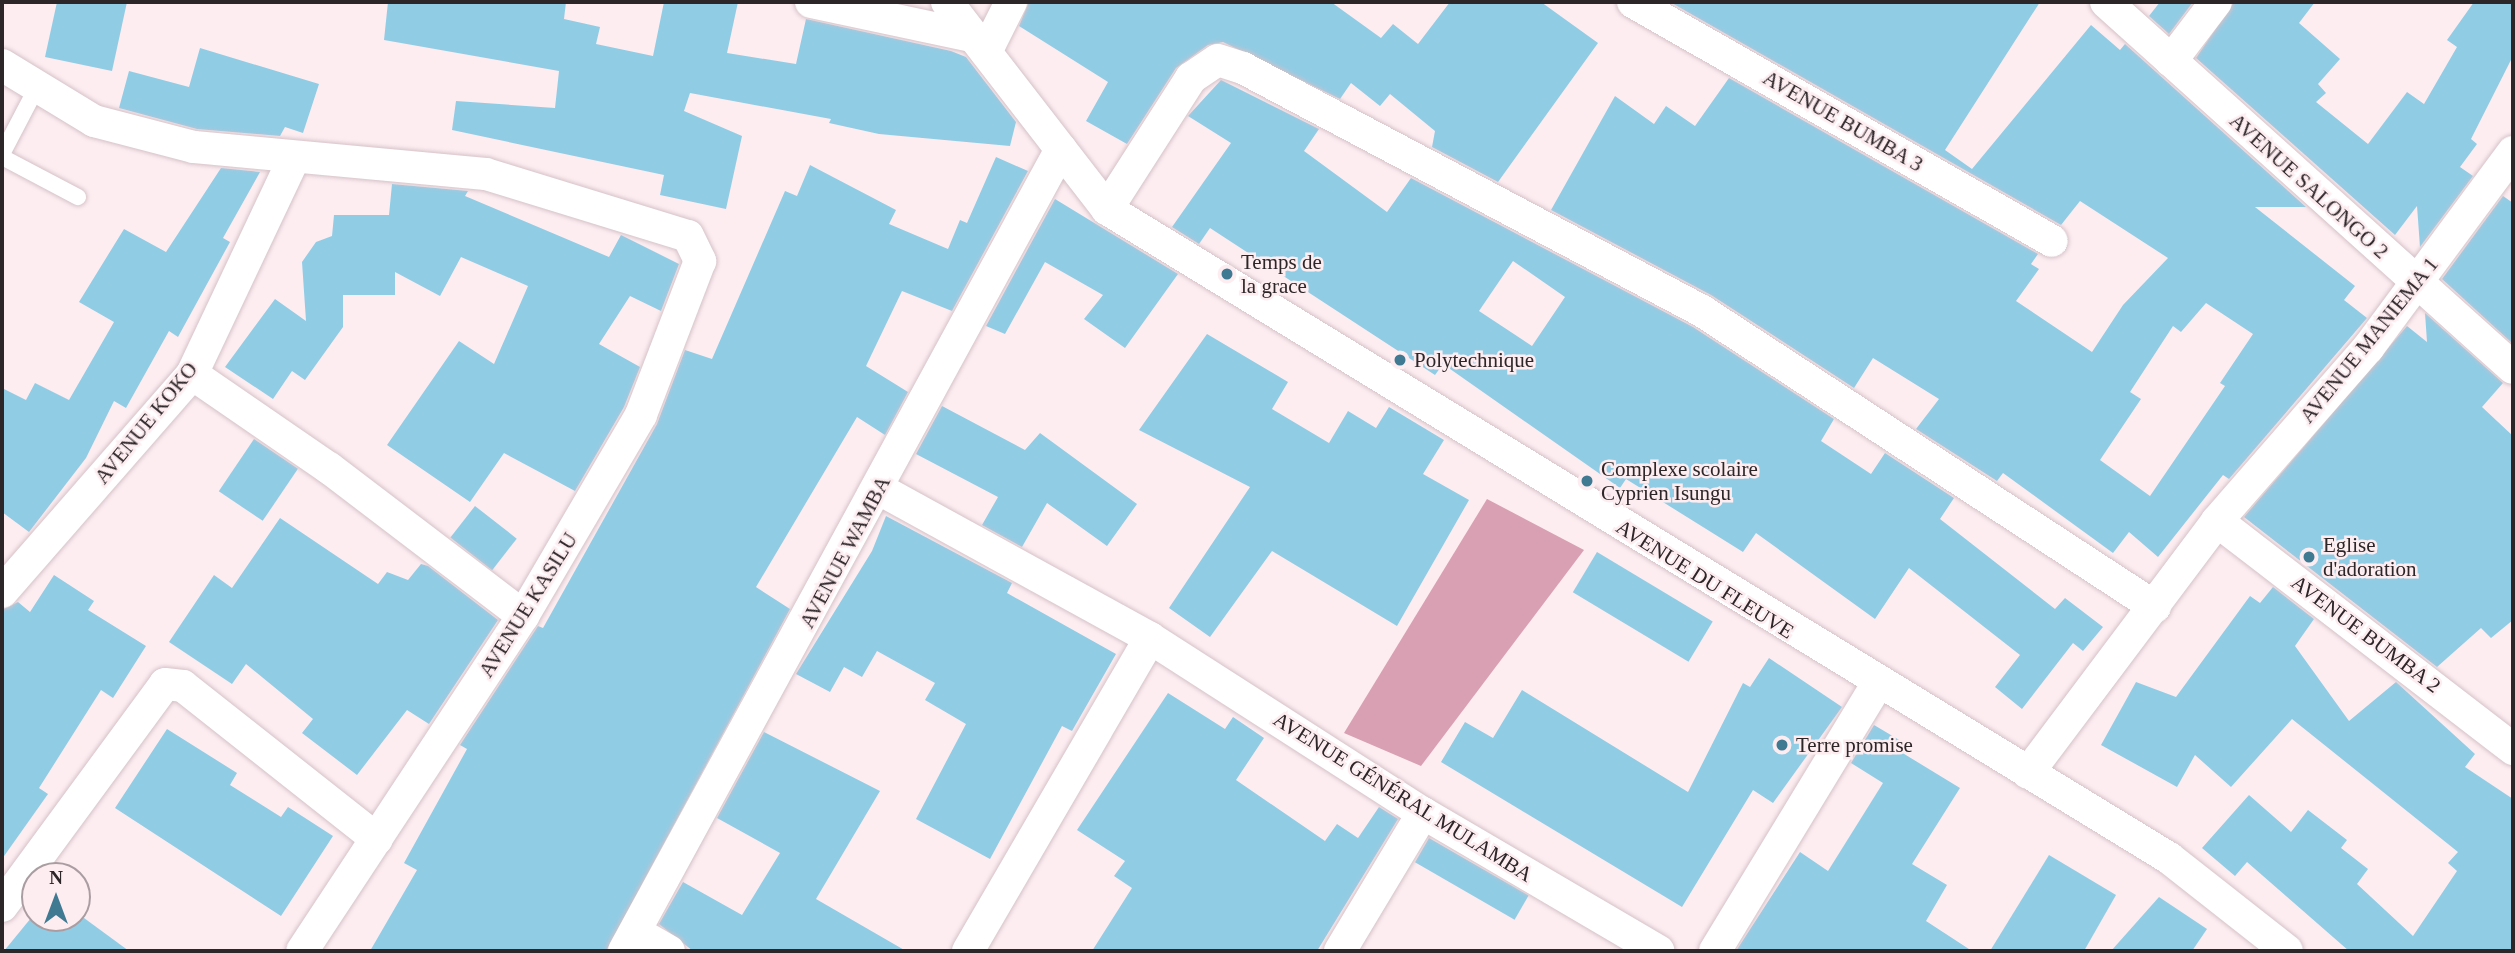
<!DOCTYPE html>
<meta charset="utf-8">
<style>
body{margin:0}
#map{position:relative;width:2515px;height:953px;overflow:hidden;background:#fdedf1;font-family:Georgia,serif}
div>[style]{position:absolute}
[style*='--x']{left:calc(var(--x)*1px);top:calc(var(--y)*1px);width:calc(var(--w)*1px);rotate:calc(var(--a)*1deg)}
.forest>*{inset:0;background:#d8a0b2}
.building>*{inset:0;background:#91cce5;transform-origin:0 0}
.roads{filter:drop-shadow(0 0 2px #d5c2c8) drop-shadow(0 0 2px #d5c2c8)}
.lane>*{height:16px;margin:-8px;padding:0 8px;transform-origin:8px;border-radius:8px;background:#fff}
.street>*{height:32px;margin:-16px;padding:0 16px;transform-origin:16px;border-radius:16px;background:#fff}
.dots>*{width:19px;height:19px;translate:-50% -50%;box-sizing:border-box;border:4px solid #fdedf1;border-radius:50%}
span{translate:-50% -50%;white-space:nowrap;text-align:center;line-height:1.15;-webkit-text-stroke:5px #fdedf1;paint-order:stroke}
.street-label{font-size:21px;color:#2d2628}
.poi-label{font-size:21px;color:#2d2628}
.left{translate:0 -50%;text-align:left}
.frame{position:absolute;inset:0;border:4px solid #2d2628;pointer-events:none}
.north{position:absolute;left:21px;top:862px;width:70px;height:70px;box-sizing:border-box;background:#fdedf1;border:2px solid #aa9da1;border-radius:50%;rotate:0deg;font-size:19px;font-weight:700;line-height:28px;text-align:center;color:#2d2628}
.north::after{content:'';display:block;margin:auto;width:24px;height:32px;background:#3f7a92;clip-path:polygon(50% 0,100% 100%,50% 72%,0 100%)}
</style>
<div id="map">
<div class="forest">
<div style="clip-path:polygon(1487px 499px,1584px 550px,1421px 766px,1344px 733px)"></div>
</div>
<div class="building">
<div style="clip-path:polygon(57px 2px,127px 2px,112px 71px,45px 57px)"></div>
<div style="clip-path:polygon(388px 2px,566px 2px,564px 19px,600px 27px,596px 44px,653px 56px,664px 2px,738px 2px,727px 53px,796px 64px,806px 19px,951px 51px,966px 57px,1016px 122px,1010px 146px,879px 134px,829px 123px,831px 119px,690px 93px,684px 111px,742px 136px,726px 209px,660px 195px,664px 175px,452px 130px,456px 101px,555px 108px,559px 71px,384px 40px)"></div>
<div style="clip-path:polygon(1029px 2px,1331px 2px,1381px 38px,1393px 24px,1418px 44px,1450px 2px,1541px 2px,1598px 43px,1498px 182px,1432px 147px,1435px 131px,1390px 94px,1380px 106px,1351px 83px,1340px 99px,1223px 42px,1208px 45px,1176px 68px,1127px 144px,1086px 121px,1108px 82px,1019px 26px)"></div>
<div style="clip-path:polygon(evenodd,1670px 2px,2040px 2px,1945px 150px,1972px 169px,2091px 25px,2120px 50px,2125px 44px,2306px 207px,2255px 207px,2355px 286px,2344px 300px,2367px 318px,2229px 479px,2223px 475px,2158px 557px,2129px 532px,2113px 553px,2003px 473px,1997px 481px,1916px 429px,1939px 399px,1873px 358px,1854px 388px,1711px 295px,1551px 210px,1615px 96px,1654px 124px,1666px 106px,1695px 126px,1729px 78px,2038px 254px,2031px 264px,2039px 269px,2016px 301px,2092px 352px,2123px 305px,2168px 258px,2080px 201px,2061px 225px,1670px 2px,2206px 303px,2253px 334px,2220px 383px,2225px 386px,2150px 496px,2100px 460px,2141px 399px,2130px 392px,2173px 326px,2181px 332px,2206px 303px)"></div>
<div style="clip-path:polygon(2160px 2px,2193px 2px,2169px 34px,2149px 16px)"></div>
<div style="clip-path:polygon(2234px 2px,2315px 2px,2299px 23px,2340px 59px,2318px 84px,2326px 93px,2316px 102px,2368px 144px,2407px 92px,2424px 104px,2457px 47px,2447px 40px,2474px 2px,2513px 2px,2513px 56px,2471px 139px,2477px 144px,2460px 167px,2473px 176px,2420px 247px,2417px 206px,2395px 235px,2196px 58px)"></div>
<div style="clip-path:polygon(200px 48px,319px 84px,303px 133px,285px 127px,280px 136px,197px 129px,119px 108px,129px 71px,189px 87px)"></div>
<div style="clip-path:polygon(evenodd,1221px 80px,1319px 129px,1304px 151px,1387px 212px,1411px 178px,1693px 327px,1834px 419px,1821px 441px,1871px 474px,1885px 453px,1954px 498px,1940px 519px,2055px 609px,2065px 598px,2103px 627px,2083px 651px,2073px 643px,2022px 709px,1995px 687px,2020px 655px,1909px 568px,1875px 619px,1756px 533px,1743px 552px,1626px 479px,1620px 488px,1443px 364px,1435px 375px,1210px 228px,1199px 244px,1172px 227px,1231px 143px,1188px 116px,1221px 80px,1513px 261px,1565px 297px,1532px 346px,1479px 311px,1513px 261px)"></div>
<div style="clip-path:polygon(996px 157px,1028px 171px,952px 311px,902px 291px,866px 366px,908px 392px,885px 435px,857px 417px,756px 587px,790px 609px,606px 951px,370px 951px,417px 870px,404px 863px,467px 749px,460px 745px,538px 626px,543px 628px,657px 424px,685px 350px,712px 359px,785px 191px,797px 196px,810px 165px,896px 210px,889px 224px,948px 249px,960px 220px,967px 223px)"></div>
<div style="clip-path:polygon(221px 168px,260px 172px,223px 238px,230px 242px,178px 337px,169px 331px,126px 408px,114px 401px,86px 458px,29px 532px,2px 512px,2px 388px,26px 400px,35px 383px,69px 400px,114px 322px,79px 302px,124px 229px,166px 252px)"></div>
<div style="clip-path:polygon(392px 184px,468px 191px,465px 196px,609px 257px,621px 235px,679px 264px,661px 311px,630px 296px,599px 344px,640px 367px,624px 407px,575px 491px,504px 453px,470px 502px,387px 445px,459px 341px,494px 364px,528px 286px,461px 257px,440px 296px,395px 272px,395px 295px,343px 295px,343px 327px,305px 380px,292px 371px,273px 399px,225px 367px,275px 299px,306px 321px,302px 262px,316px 242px,332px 236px,334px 215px,389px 215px)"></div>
<div style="clip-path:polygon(2503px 196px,2513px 203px,2513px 344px,2442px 279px)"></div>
<div style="clip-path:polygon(1055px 199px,1178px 274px,1125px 348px,1084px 319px,1103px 295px,1045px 262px,1005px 334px,986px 326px)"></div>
<div style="clip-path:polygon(2425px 313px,2503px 383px,2482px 407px,2513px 436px,2513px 620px,2491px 638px,2481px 628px,2437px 667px,2244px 517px,2407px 326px,2427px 342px)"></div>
<div style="clip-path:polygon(1207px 334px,1288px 382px,1272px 409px,1329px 443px,1348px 411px,1376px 428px,1389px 407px,1444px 440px,1423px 474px,1469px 500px,1397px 626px,1272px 551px,1210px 637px,1169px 608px,1250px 487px,1139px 430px)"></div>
<div style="clip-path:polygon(942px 406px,1025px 450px,1040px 433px,1137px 504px,1107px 546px,1047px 503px,1022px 547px,982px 525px,998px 497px,916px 454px)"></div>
<div style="left:254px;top:439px;width:53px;height:63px;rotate:34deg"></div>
<div style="left:475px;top:506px;width:53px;height:40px;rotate:38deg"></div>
<div style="clip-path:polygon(886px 516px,1012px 583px,1007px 593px,1116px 654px,1072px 731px,1062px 726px,990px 859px,916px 819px,966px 724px,925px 700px,935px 683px,877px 651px,862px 677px,844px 667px,830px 692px,796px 674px,872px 551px)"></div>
<div style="clip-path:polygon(280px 518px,378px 584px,387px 572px,408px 580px,421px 564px,428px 566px,498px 620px,429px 724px,407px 710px,357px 775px,302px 733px,313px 719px,246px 664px,232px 684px,169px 642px,214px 575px,232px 588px)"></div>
<div style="left:1597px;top:552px;width:135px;height:47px;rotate:31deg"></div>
<div style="clip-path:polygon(54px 575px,94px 601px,88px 610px,146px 646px,113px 698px,101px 690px,39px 788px,48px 794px,2px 859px,2px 610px,18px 602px,30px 612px)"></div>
<div style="clip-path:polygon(2273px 587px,2314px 619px,2295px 646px,2349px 721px,2396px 682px,2475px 754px,2465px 767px,2513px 799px,2513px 951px,2349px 951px,2247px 862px,2235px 876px,2202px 848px,2249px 795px,2291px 832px,2308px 810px,2347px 840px,2341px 848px,2368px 869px,2357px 884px,2413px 936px,2457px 871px,2448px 863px,2458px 852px,2292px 719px,2231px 787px,2195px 755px,2177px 787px,2101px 745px,2136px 682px,2176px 697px,2250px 596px,2260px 603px)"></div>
<div style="clip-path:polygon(1769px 658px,1842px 707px,1773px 803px,1753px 790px,1682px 907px,1441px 762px,1465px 722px,1493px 738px,1522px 690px,1688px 792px,1743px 683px,1750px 687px)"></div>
<div style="clip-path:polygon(1168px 693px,1225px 729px,1233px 717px,1264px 738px,1236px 780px,1325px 841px,1337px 824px,1358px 838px,1379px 807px,1398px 819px,1317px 951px,1092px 951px,1132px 888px,1114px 876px,1125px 861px,1077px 830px)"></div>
<div style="clip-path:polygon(1874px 725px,1901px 741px,1896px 749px,1960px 788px,1912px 864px,1947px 885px,1926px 921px,1972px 951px,1736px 951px,1800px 852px,1828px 871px,1883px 783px,1851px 763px)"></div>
<div style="clip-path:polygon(167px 729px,237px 773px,230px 785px,281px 817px,288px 807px,333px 836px,281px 916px,115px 808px)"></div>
<div style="clip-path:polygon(764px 732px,880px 791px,816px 899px,906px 951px,693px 951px,659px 924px,683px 882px,742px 915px,780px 853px,717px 818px)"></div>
<div style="left:1429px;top:838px;width:115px;height:28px;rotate:30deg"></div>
<div style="clip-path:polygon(2049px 855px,2116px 895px,2084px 951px,1990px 951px)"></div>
<div style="clip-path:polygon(2159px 897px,2207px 929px,2192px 951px,2111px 951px)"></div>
<div style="clip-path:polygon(31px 918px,84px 918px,129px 951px,4px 951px)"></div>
</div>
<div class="roads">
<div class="lane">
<div style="--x:2;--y:154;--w:73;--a:-62.4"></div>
<div style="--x:2;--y:157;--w:86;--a:27.8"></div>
</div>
<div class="street">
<div style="--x:811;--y:2;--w:164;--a:12"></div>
<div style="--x:947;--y:2;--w:262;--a:52.3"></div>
<div style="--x:1107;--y:209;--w:1245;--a:31.43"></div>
<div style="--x:2169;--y:858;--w:150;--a:38.2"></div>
<div style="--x:1633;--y:2;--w:482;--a:29.7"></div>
<div style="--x:2106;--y:2;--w:547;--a:41.96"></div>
<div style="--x:986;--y:52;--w:56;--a:-63.4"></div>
<div style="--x:2171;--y:61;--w:74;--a:-52.7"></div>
<div style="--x:2;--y:65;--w:108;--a:31.3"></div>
<div style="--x:94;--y:121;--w:103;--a:14.6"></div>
<div style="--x:194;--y:147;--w:293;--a:5.3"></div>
<div style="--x:486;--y:174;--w:211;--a:17.1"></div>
<div style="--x:688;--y:236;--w:28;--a:64"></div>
<div style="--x:700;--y:261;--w:165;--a:111"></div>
<div style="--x:641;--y:415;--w:233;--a:120.4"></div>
<div style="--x:523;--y:616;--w:401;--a:123.4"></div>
<div style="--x:1107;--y:209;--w:156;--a:-57.3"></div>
<div style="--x:1191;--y:78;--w:32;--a:-34"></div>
<div style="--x:1218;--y:60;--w:26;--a:18"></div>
<div style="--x:1243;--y:68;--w:519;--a:27.9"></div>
<div style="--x:1702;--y:311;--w:541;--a:33.16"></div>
<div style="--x:192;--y:374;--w:166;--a:34.5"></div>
<div style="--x:329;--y:468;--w:244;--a:37.3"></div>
<div style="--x:879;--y:489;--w:309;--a:28.8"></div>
<div style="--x:1150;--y:638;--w:324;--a:32.7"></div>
<div style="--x:1423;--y:813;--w:273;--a:30.4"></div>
<div style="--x:2217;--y:521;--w:374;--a:37.6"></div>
<div style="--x:2;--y:592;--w:289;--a:-48.9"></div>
<div style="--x:192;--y:374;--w:239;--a:-64.7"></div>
<div style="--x:2028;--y:773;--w:315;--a:-53.1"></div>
<div style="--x:2217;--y:521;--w:230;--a:-48.9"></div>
<div style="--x:2368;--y:348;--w:244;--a:-53.5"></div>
<div style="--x:2;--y:906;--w:275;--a:-53.7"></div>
<div style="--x:165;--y:684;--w:18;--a:6"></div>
<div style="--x:183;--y:686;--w:247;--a:38.3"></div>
<div style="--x:636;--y:932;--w:38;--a:30"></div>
<div style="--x:624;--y:951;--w:913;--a:-61.41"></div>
<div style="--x:968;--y:951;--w:362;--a:-59.8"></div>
<div style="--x:1340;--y:951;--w:161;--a:-59"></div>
<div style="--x:1715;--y:951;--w:311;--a:-58.7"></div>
</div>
</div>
<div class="dots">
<div style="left:1227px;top:274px;background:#3f7a92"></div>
<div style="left:1400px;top:360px;background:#3f7a92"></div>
<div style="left:1587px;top:481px;background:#3f7a92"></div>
<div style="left:2309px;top:557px;background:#3f7a92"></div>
<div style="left:1782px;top:745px;background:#3f7a92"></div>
</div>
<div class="street-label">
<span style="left:1843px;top:121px;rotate:30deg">AVENUE BUMBA 3</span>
<span style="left:2309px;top:186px;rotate:42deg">AVENUE SALONGO 2</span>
<span style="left:2369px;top:340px;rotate:-51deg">AVENUE MANIEMA 1</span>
<span style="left:146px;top:423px;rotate:-51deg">AVENUE KOKO</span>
<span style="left:845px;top:552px;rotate:-62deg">AVENUE WAMBA</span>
<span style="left:1705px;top:579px;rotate:32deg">AVENUE DU FLEUVE</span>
<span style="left:528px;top:605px;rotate:-58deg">AVENUE KASILU</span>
<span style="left:2366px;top:634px;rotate:37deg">AVENUE BUMBA 2</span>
<span style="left:1403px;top:797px;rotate:32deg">AVENUE GÉNÉRAL MULAMBA</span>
</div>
<div class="poi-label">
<span class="left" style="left:1241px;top:274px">Temps de<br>la grace</span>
<span class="left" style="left:1414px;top:360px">Polytechnique</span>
<span class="left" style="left:1601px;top:481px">Complexe scolaire<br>Cyprien Isungu</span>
<span class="left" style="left:2323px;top:557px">Eglise<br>d'adoration</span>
<span class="left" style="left:1796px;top:745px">Terre promise</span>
</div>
<div class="frame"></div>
<div class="north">N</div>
</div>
